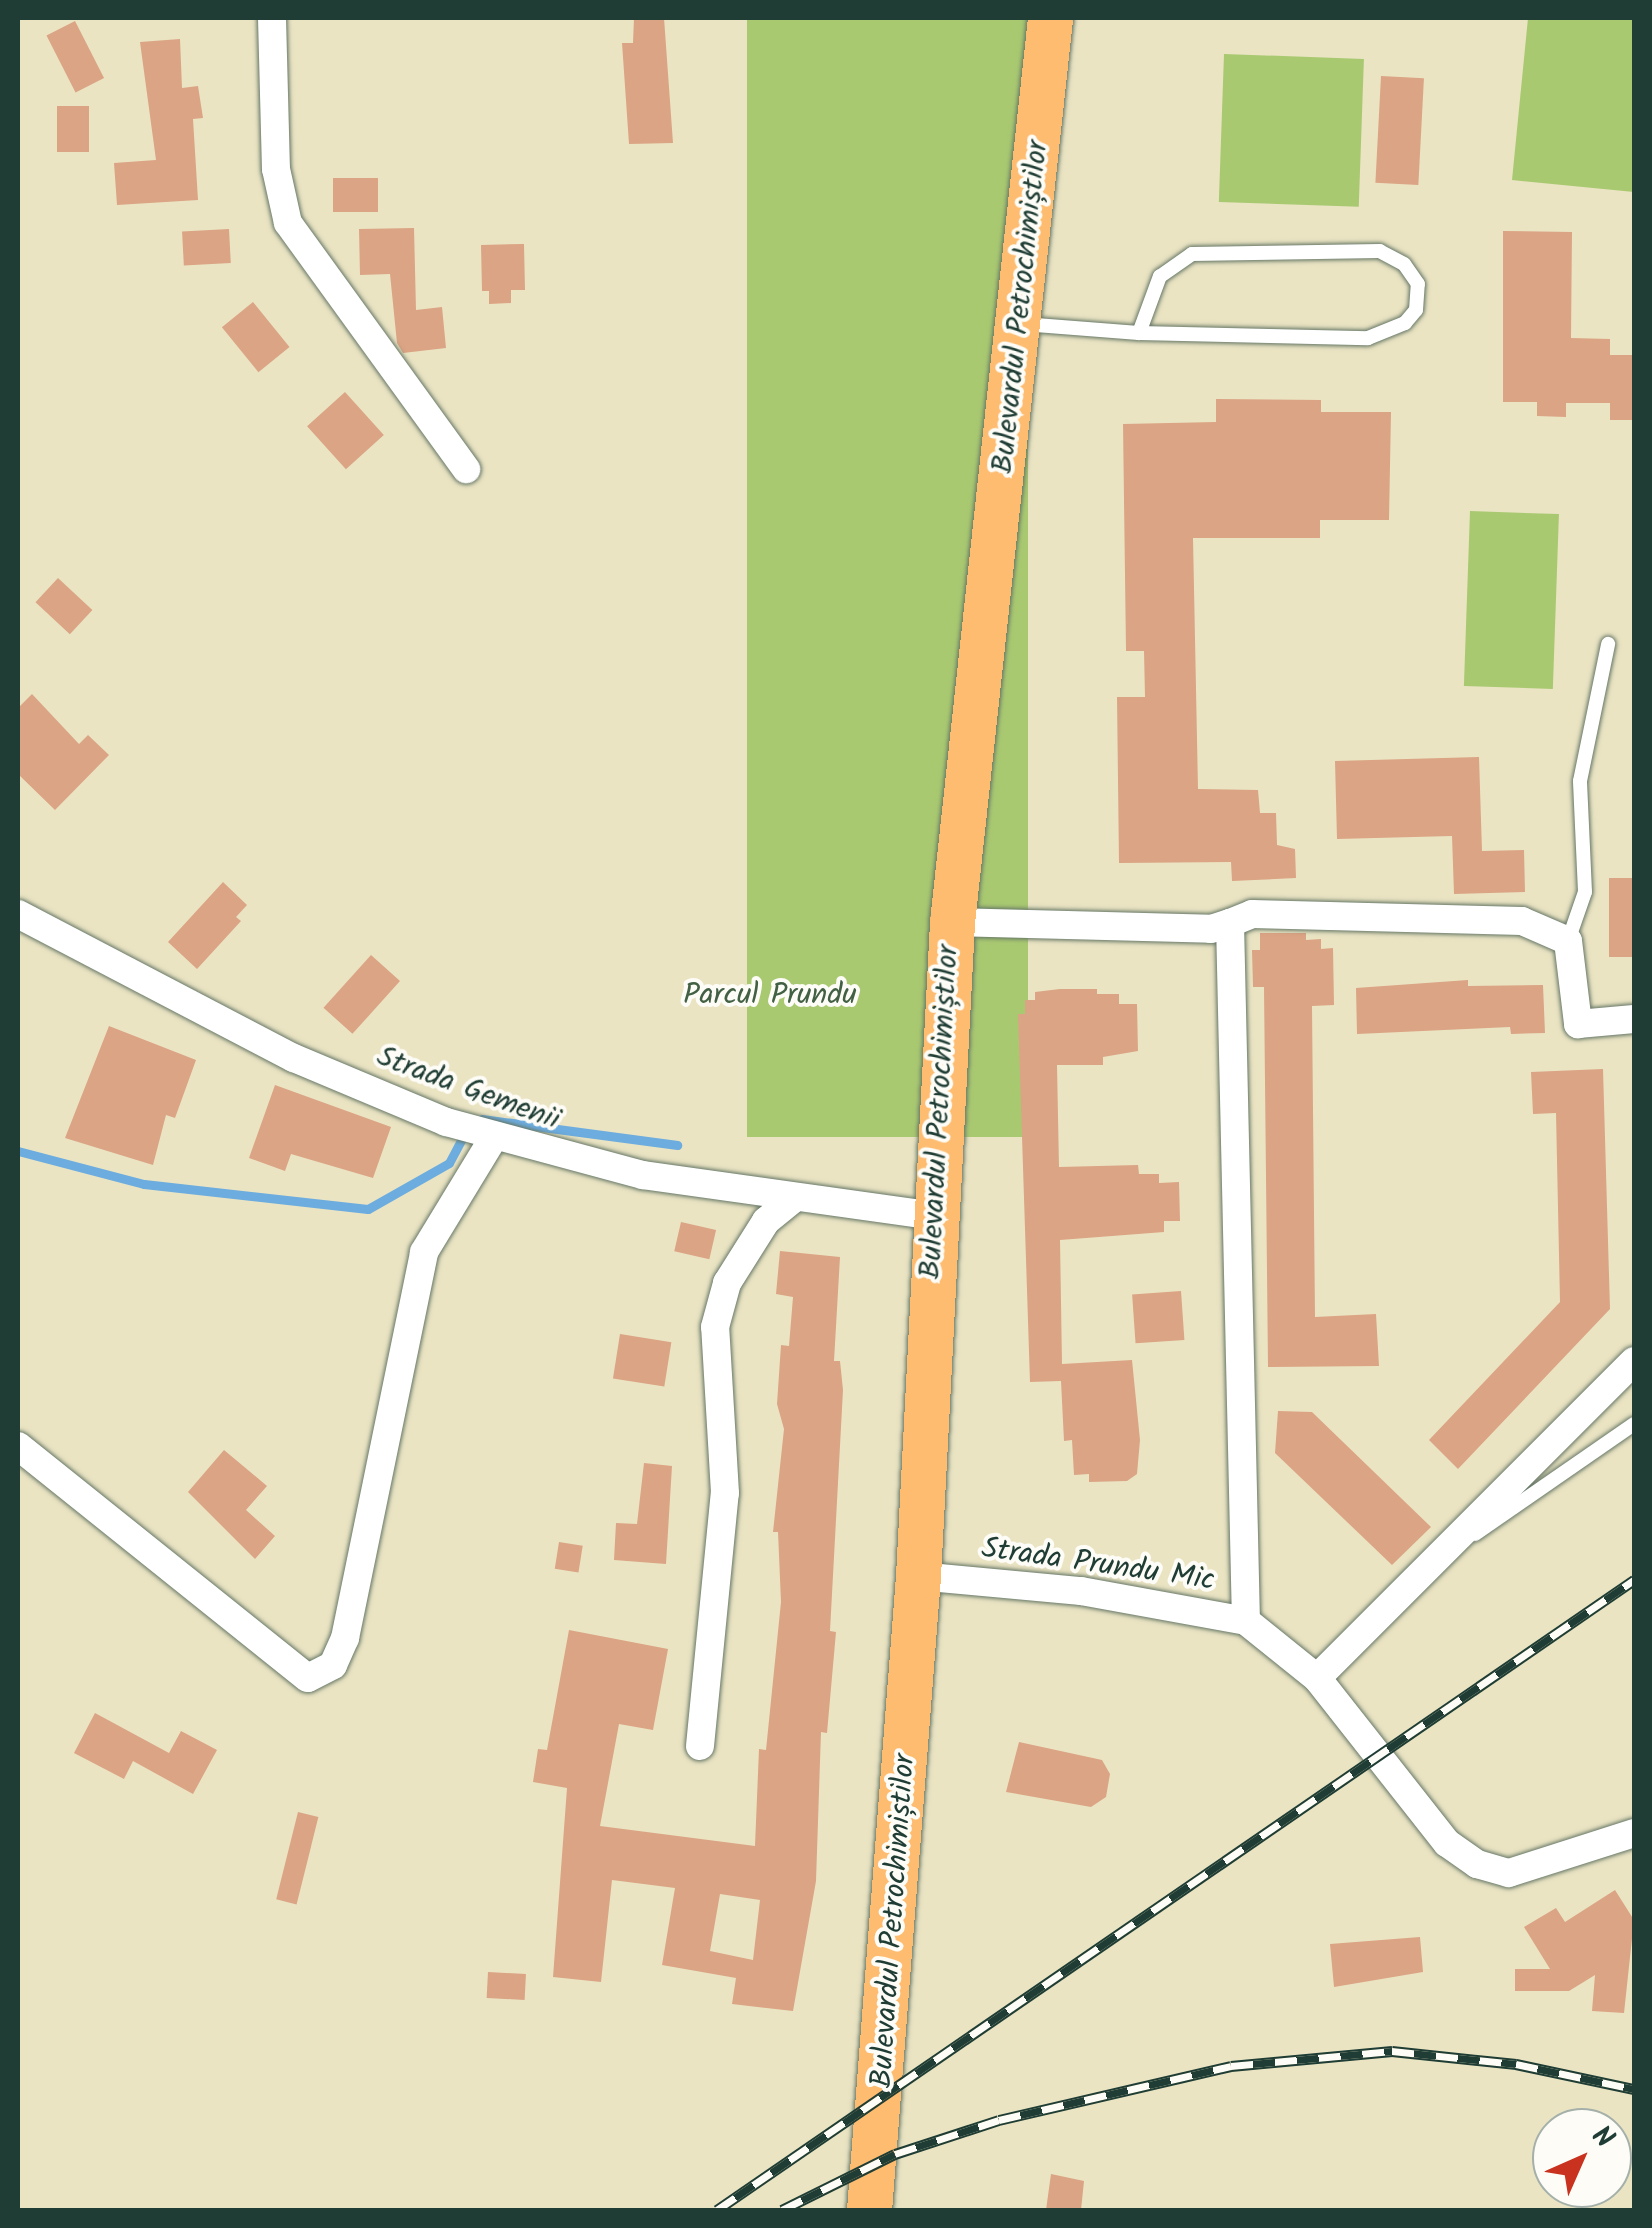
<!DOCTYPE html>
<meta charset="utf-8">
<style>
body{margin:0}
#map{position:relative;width:1652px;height:2228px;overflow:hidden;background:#eae4c3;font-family:Kalam,sans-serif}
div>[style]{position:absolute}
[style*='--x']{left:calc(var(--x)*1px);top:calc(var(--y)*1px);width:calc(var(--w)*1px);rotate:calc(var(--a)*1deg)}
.green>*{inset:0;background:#a9c971;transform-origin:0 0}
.stream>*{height:9px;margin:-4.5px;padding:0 4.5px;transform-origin:4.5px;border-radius:4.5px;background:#6cacdf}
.building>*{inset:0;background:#dba484;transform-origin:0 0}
.roads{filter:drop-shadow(0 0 2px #676) drop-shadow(0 0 2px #676)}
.lane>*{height:14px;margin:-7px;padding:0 7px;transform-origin:7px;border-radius:7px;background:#fff}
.street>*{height:28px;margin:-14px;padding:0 14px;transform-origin:14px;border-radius:14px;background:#fff}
.primary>*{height:45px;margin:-22.5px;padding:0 22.5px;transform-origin:22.5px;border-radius:22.5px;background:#fdbc70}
.rail>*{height:11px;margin-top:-5.5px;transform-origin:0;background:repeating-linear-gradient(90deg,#fdfcf7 0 22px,#1f3d34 0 44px);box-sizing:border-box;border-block:2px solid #1f3d34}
span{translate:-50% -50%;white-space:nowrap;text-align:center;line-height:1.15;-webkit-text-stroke:8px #fdfcf7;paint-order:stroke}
.street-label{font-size:30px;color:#1f3d34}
.park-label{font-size:30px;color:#426043}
.frame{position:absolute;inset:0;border:20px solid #1f3d34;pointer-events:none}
.north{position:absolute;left:1532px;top:2108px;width:100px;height:100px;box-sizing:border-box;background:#fdfcf7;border:2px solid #a4b0a9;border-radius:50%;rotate:45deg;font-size:28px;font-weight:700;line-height:40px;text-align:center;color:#1f3d34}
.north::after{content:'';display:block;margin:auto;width:35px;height:45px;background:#c8321e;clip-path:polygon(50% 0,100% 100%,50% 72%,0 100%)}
</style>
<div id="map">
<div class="green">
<div style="left:747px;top:18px;width:281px;height:1119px"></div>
<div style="clip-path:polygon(1528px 18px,1634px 18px,1634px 192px,1512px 180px)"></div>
<div style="left:1224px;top:54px;width:140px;height:148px;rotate:2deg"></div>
<div style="left:1470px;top:511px;width:89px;height:175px;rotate:2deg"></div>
</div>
<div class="stream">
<div style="--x:482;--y:1119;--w:197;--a:7.6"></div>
<div style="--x:18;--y:1151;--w:130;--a:14.7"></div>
<div style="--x:144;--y:1184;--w:225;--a:6.4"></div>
<div style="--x:368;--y:1209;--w:93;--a:-29.6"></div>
<div style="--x:449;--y:1163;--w:38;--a:-62"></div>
</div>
<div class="building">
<div style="clip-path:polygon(634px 18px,664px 18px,673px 143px,629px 144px,622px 43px,633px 43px)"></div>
<div style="left:75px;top:21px;width:64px;height:32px;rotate:63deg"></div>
<div style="clip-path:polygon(180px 39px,182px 88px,198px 86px,203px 118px,193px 119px,198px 200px,117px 205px,114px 163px,156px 160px,140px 42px)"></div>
<div style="left:1381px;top:76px;width:43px;height:107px;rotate:3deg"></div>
<div style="left:57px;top:106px;width:32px;height:46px"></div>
<div style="left:333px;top:178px;width:45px;height:34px"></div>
<div style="clip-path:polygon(414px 228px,416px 310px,442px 307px,446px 348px,403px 353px,397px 343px,390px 274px,360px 275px,359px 229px)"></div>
<div style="left:229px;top:229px;width:34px;height:47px;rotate:87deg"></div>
<div style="clip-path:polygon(1503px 231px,1572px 232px,1571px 338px,1610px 339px,1610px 355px,1634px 355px,1634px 420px,1610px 420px,1610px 403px,1566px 403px,1566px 417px,1537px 416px,1537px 402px,1503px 402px)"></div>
<div style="clip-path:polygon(524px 244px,525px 290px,511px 290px,511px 303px,489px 304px,489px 291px,482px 291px,481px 245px)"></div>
<div style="left:253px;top:302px;width:58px;height:40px;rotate:51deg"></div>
<div style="left:345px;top:392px;width:58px;height:51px;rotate:48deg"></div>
<div style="clip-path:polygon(1216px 399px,1321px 400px,1321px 412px,1391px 412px,1389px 520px,1320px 520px,1320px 538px,1193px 538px,1198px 789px,1258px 790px,1260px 813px,1276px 813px,1277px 845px,1295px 849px,1296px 878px,1232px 881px,1231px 862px,1119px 863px,1117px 697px,1145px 697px,1144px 651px,1126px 651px,1123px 424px,1216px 422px)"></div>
<div style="left:58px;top:578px;width:47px;height:33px;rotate:43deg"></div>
<div style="clip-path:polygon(32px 694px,79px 744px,88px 735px,109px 755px,55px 810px,18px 774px,18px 708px)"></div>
<div style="clip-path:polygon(1479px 757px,1482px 851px,1524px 850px,1525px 892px,1454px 894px,1452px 836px,1337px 839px,1335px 761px)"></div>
<div style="left:1609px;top:878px;width:25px;height:79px"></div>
<div style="clip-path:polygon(223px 882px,247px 905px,236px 917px,241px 921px,197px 969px,168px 942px)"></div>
<div style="clip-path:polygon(1260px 933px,1306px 933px,1306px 940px,1321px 939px,1321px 949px,1333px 948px,1334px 1005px,1312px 1006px,1315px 1317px,1376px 1314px,1379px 1366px,1268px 1367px,1264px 987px,1253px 987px,1252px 950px,1260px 950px)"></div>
<div style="left:371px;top:955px;width:39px;height:71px;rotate:42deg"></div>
<div style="clip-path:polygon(1468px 980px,1468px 986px,1543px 985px,1545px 1033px,1511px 1034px,1510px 1027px,1357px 1034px,1356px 988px)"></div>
<div style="clip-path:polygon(1060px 989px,1097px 989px,1097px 994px,1119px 994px,1119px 1004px,1137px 1004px,1138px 1051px,1103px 1057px,1103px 1065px,1057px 1065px,1059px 1167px,1138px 1165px,1139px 1174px,1159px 1174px,1159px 1183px,1179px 1182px,1180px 1221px,1164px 1221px,1164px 1232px,1060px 1240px,1062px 1364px,1132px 1360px,1140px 1440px,1137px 1474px,1127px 1481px,1089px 1482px,1089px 1474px,1074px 1475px,1072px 1440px,1064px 1441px,1061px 1381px,1030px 1382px,1018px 1014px,1025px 1014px,1025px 1000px,1035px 1000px,1035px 992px)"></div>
<div style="clip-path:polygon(109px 1026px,196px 1060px,175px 1118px,166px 1115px,153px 1165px,65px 1138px)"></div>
<div style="clip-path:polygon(1603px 1069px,1610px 1309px,1458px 1469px,1429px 1440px,1560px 1302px,1556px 1113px,1533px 1114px,1531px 1072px)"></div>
<div style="clip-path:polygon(275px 1085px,391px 1127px,373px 1178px,291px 1154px,285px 1171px,249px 1158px)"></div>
<div style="left:681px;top:1222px;width:36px;height:30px;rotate:13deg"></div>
<div style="clip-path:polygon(evenodd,780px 1251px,840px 1257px,834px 1361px,840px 1361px,843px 1390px,830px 1631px,836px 1632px,827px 1733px,821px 1732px,816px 1881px,793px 2011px,732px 2004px,736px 1978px,662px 1965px,675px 1888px,612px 1880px,601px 1982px,553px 1977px,567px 1788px,533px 1782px,538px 1749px,547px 1750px,569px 1630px,668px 1649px,653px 1730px,619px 1724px,600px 1826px,755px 1846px,759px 1749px,766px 1750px,781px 1602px,778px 1532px,773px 1532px,784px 1429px,777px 1404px,781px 1345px,789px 1346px,793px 1297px,776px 1294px,780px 1251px,720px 1894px,760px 1900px,753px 1960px,710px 1951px,720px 1894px)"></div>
<div style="left:1181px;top:1291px;width:49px;height:49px;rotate:86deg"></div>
<div style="left:620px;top:1334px;width:52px;height:45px;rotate:9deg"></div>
<div style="clip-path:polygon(1278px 1411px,1312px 1412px,1431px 1527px,1392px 1565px,1275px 1453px)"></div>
<div style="clip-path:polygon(224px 1450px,267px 1486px,246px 1510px,275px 1536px,255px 1559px,188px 1492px)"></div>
<div style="clip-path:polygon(644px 1463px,672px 1466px,666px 1564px,614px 1560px,616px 1523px,637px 1524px)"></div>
<div style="left:559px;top:1542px;width:24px;height:27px;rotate:9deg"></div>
<div style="clip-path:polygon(95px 1713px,169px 1753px,181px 1731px,217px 1750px,193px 1794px,133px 1761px,124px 1779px,74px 1753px)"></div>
<div style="clip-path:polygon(1019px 1742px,1102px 1760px,1110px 1774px,1106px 1797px,1091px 1807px,1006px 1792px)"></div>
<div style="left:298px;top:1812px;width:21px;height:90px;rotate:14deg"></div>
<div style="clip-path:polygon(1615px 1890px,1634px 1920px,1624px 2013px,1592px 2011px,1595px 1975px,1569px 1991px,1515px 1991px,1515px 1969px,1550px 1969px,1524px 1927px,1556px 1908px,1565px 1922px)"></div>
<div style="clip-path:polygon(1420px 1937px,1423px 1972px,1334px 1987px,1330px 1944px)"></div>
<div style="left:488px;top:1972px;width:38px;height:26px;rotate:3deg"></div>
<div style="clip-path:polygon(1051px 2174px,1084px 2181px,1081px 2210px,1046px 2210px)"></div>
</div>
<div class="roads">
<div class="lane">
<div style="--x:1023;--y:324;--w:116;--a:4.4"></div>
<div style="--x:1139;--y:333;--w:229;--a:1.3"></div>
<div style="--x:1368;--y:338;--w:40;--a:-22"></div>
<div style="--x:1405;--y:323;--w:17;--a:-50"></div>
<div style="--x:1416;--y:310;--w:26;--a:-86"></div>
<div style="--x:1418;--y:284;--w:24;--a:-125"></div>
<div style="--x:1404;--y:264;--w:27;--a:-152"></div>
<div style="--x:1380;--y:251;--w:188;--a:179.1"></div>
<div style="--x:1192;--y:254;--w:39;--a:145"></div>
<div style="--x:1160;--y:276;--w:61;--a:110.2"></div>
<div style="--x:1568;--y:941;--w:52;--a:-70.9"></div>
<div style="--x:1585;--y:892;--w:111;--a:-92.6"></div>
<div style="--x:1580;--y:781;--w:140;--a:-78.4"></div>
<div style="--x:1475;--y:1534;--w:193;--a:-34.7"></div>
</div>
<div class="street">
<div style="--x:272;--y:18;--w:151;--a:88.5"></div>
<div style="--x:276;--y:169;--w:55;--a:77.5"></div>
<div style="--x:288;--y:223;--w:304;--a:54.1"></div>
<div style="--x:18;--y:914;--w:311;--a:27.6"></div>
<div style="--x:294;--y:1058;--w:165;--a:22.8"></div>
<div style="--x:446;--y:1122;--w:204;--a:15.1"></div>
<div style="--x:643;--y:1175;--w:293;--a:8"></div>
<div style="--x:952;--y:922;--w:259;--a:1.5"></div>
<div style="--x:1211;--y:929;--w:20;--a:-18"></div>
<div style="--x:1230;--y:923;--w:698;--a:88.69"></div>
<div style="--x:1230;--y:923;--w:24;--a:-22"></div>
<div style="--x:1252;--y:914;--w:270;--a:1.5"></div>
<div style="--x:1522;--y:921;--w:50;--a:23.5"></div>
<div style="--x:1568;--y:941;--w:84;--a:83.1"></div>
<div style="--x:1578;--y:1024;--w:56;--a:-5.1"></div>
<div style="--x:18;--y:1446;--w:371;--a:38.7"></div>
<div style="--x:308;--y:1678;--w:28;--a:-27"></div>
<div style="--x:333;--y:1665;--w:30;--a:-66"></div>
<div style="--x:345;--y:1638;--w:394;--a:-78.4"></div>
<div style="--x:424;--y:1252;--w:135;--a:-58.7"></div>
<div style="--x:918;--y:1576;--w:164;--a:5.3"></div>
<div style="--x:1081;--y:1591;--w:168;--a:10.3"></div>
<div style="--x:1246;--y:1621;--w:91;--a:38.8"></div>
<div style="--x:1317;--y:1678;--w:210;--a:51.8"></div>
<div style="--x:1447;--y:1843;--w:37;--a:35"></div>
<div style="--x:1477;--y:1864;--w:33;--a:16"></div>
<div style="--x:1509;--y:1873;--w:131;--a:-17.7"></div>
<div style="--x:1317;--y:1678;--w:448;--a:-45"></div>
<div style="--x:700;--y:1746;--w:254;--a:-84.4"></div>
<div style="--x:725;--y:1493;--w:166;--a:-93.4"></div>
<div style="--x:715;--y:1327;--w:46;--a:-74.7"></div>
<div style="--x:727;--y:1283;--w:73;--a:-57.8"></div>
<div style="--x:766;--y:1221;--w:38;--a:-39"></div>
</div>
<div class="primary">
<div style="--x:869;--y:2210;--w:636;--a:-85.58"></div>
<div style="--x:918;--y:1576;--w:655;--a:-87.02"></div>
<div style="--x:952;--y:922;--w:909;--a:-83.81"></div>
</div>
</div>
<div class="rail">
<div style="--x:717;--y:2210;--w:1113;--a:-34.49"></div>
<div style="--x:782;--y:2210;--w:126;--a:-26.4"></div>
<div style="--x:895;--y:2154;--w:109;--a:-18.1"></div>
<div style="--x:999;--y:2120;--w:238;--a:-13.1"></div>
<div style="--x:1231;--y:2066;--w:162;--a:-5.3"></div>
<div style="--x:1392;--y:2051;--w:125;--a:6"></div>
<div style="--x:1516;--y:2064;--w:121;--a:12"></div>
</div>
<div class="street-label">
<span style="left:1021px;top:307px;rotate:-84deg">Bulevardul Petrochimiștilor</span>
<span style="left:468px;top:1089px;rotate:20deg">Strada Gemenii</span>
<span style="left:940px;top:1112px;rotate:-87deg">Bulevardul Petrochimiștilor</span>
<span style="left:1098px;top:1565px;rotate:8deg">Strada Prundu Mic</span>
<span style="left:894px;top:1921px;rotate:-86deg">Bulevardul Petrochimiștilor</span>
</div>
<div class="park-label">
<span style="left:770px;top:995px">Parcul Prundu</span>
</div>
<div class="frame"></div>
<div class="north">N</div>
</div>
